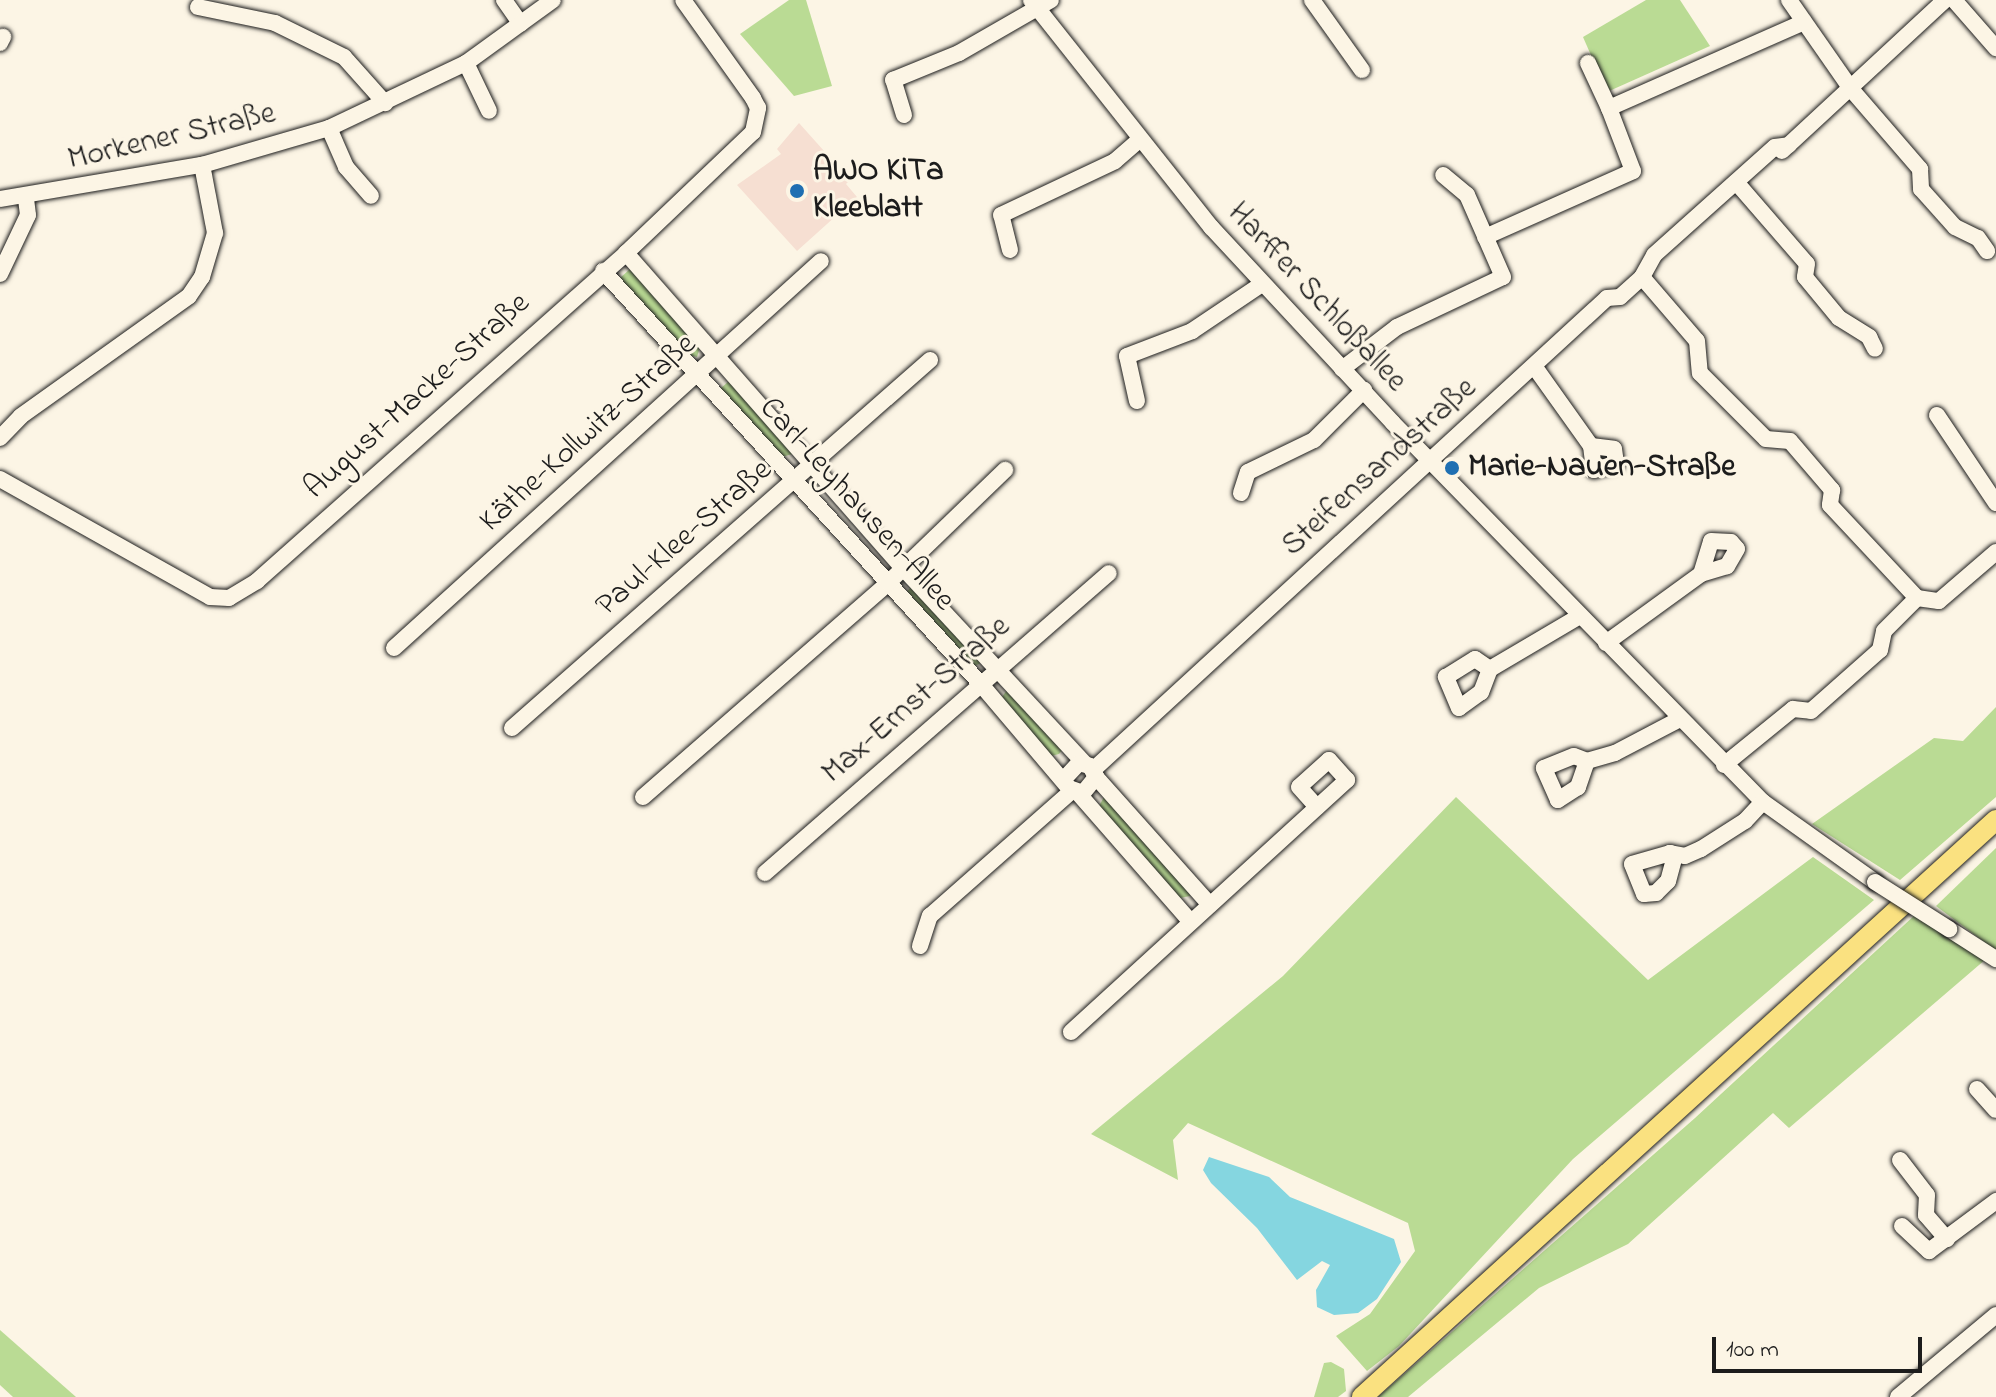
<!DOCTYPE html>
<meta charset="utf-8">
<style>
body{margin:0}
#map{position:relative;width:1996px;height:1397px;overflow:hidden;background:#fcf5e5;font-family:"Indie Flower",sans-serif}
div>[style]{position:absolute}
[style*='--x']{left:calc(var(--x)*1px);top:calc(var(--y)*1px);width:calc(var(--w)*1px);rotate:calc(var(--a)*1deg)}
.built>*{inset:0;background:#f6dfd2}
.green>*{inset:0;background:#badb94}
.water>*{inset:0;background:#85d6e0}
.roads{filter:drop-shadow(0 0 2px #1c1c1c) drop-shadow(0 0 2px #1c1c1c)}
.minor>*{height:16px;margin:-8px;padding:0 8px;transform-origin:8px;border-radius:8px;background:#fcf5e5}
.major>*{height:20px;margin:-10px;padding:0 10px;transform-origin:10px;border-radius:10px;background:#fae180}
.bridges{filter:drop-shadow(0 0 2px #1c1c1c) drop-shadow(0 0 2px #1c1c1c)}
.minor-bridge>*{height:16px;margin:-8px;padding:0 8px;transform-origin:8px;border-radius:8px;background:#fcf5e5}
.dots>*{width:22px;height:22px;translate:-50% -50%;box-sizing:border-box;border:4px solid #fcf5e5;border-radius:50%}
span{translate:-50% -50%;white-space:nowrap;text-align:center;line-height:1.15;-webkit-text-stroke:6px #fcf5e5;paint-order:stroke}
.street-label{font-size:32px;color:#1c1c1c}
.poi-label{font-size:32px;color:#1c1c1c;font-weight:700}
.left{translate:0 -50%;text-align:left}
.scale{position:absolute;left:1712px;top:1337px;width:210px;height:36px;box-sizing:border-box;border:4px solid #1c1c1c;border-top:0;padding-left:10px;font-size:24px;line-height:28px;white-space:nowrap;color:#1c1c1c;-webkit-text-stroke:6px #fcf5e5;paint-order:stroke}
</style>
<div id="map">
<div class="built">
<div style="clip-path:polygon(799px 123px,850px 180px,846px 184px,857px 197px,797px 251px,737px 185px,781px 154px,777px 149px)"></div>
</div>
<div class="green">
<div style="clip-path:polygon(789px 0,806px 0,832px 86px,794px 96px,740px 34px)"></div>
<div style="clip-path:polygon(1646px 0,1680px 0,1710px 46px,1607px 92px,1583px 37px)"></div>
<div style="clip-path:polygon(630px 269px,700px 347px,697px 357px,688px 355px,620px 278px)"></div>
<div style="clip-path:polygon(729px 381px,792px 449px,792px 454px,782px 457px,720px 389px)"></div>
<div style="clip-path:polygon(914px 585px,982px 661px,979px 664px,974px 666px,907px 591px)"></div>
<div style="clip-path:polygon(1007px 690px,1062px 750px,1059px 754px,1051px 756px,1000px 700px)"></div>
<div style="clip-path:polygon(1996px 707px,1996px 797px,1900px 880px,1812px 824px,1934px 738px,1963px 741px)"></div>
<div style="clip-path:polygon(1104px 797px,1192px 890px,1190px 896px,1180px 898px,1098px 808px)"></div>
<div style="clip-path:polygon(1456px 797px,1648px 980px,1813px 857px,1874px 900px,1573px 1159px,1399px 1346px,1367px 1371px,1336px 1336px,1370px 1314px,1415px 1251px,1408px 1223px,1188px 1123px,1173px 1140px,1178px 1180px,1091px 1134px,1283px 976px)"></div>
<div style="clip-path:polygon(1996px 848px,1996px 949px,1995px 950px,1936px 906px)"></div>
<div style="clip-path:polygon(1916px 914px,1986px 959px,1789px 1128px,1773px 1113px,1628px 1244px,1539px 1288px,1408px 1397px,1378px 1397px,1695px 1118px)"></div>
<div style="clip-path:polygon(0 1330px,76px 1397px,13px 1397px,0 1385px)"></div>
<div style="clip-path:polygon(1331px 1362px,1344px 1369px,1346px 1391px,1338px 1397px,1314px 1397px,1324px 1363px)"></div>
</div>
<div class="water">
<div style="clip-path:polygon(1209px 1157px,1269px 1177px,1290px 1197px,1394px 1239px,1401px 1262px,1377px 1299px,1358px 1313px,1334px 1315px,1317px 1307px,1316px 1290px,1330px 1265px,1322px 1261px,1297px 1280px,1257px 1228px,1211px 1183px,1203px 1170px)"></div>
</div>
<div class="roads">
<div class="minor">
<div style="--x:504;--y:0;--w:29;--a:55"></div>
<div style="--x:1031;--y:0;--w:290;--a:51.6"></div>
<div style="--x:1211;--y:227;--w:267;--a:47.1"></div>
<div style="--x:1393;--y:423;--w:530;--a:45.69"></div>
<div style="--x:1763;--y:802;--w:138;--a:35.5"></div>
<div style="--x:1312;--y:0;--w:86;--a:54.5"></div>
<div style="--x:1789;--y:0;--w:108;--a:55.1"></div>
<div style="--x:1851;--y:89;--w:106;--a:49.2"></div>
<div style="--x:1920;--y:169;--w:20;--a:87"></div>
<div style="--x:1921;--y:189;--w:51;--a:48.2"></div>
<div style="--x:1955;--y:227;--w:25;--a:26"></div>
<div style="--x:1978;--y:238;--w:16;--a:55"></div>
<div style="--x:1954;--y:0;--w:64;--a:48.8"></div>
<div style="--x:198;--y:7;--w:79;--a:11.7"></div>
<div style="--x:275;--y:23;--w:77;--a:26.2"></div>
<div style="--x:344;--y:57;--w:62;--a:48.3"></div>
<div style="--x:0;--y:43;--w:7;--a:-63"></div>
<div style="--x:466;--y:63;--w:53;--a:64.4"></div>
<div style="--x:1588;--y:63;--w:50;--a:65"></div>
<div style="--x:904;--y:115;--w:37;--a:-107"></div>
<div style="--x:893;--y:80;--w:71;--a:-22.2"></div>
<div style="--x:959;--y:53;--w:106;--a:-29.9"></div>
<div style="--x:329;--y:128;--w:43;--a:66.4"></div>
<div style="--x:346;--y:167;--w:38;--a:49"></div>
<div style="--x:1782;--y:151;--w:222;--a:-42.8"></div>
<div style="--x:1736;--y:182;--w:108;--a:49.1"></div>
<div style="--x:1807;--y:264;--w:13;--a:99"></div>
<div style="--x:1805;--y:277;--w:53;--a:50.3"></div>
<div style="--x:1839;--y:318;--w:36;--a:32"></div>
<div style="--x:1869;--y:337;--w:13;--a:63"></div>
<div style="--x:0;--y:199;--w:205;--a:-9.6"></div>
<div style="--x:202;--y:165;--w:132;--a:-16.2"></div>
<div style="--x:329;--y:128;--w:152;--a:-25.4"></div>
<div style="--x:466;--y:63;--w:107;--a:-35.9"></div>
<div style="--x:1485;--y:237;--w:162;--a:-24"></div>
<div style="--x:1633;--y:171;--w:67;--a:-110.9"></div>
<div style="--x:1609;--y:108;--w:213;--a:-23.8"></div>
<div style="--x:1010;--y:250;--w:36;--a:-104"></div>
<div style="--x:1001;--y:215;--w:126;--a:-25.3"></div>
<div style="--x:1115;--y:161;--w:32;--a:-41"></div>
<div style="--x:626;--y:253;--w:419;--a:48.7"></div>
<div style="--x:903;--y:568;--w:266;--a:47.1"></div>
<div style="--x:603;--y:271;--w:557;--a:47.55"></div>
<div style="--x:979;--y:682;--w:139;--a:49.7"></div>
<div style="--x:1069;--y:788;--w:15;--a:20"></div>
<div style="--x:1083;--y:793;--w:21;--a:-51"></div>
<div style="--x:1096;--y:777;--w:13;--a:-119"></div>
<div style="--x:1090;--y:766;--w:11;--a:-165"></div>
<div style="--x:1079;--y:763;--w:21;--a:133"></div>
<div style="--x:0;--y:274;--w:65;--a:-64.6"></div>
<div style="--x:28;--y:215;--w:17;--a:-97"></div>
<div style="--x:1642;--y:277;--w:84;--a:49.3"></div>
<div style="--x:1697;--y:341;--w:32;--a:85"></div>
<div style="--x:1700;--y:373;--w:93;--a:45"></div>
<div style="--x:1766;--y:439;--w:24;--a:5"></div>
<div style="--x:1790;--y:441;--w:65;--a:49.4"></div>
<div style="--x:1832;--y:490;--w:15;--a:98"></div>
<div style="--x:1830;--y:505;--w:127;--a:46.9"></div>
<div style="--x:1534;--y:366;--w:98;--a:54.5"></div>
<div style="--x:1591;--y:446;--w:23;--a:7"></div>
<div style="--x:1614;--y:449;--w:15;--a:82"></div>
<div style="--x:1616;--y:464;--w:23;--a:165"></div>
<div style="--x:1594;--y:470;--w:24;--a:-97"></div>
<div style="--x:1342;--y:369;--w:69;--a:-37.4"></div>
<div style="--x:1397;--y:327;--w:117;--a:-25.3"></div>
<div style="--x:1503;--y:277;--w:90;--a:-113.7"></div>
<div style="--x:1467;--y:195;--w:31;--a:-140"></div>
<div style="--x:1137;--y:401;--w:46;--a:-102.5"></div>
<div style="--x:1127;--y:356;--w:70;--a:-21"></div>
<div style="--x:1192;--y:331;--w:84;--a:-33.9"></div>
<div style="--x:1937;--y:415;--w:106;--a:56.2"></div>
<div style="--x:0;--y:438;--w:30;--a:-46"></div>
<div style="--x:21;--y:416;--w:206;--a:-35.5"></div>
<div style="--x:189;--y:296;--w:23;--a:-56"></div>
<div style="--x:202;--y:277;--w:46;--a:-73.5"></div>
<div style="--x:215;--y:233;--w:69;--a:-100.8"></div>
<div style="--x:0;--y:479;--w:241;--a:29.3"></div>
<div style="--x:210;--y:597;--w:19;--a:3"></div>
<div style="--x:229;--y:598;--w:33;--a:-31"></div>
<div style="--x:257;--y:581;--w:494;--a:-41.6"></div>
<div style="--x:626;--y:253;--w:175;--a:-43.6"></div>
<div style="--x:753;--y:132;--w:25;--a:-78"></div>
<div style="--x:758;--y:108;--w:11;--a:-117"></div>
<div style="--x:753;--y:98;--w:120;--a:-125.5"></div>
<div style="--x:1241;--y:493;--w:22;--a:-72"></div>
<div style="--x:1248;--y:472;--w:73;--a:-25.9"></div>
<div style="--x:1314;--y:440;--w:71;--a:-45"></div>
<div style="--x:1606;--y:643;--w:117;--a:-36"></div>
<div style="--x:1701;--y:574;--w:34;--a:-73"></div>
<div style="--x:1711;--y:541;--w:20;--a:3"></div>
<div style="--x:1731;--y:542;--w:9;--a:49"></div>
<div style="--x:1737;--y:549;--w:20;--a:120"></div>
<div style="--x:1727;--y:566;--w:27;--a:163"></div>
<div style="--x:394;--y:648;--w:576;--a:-42.19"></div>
<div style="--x:1490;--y:669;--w:25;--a:111"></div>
<div style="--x:1481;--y:692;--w:27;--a:144"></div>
<div style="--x:1459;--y:708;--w:34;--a:-113"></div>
<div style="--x:1446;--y:677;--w:34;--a:-32"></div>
<div style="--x:1475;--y:659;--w:18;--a:34"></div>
<div style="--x:1490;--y:669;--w:104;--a:-30.5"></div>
<div style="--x:512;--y:728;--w:557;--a:-41.36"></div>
<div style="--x:1587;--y:761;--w:28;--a:109"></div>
<div style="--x:1578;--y:787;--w:24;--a:147"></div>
<div style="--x:1558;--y:800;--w:35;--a:-114"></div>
<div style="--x:1544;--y:768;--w:32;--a:-22"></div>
<div style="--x:1574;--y:756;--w:14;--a:21"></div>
<div style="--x:1587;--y:761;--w:29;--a:-16"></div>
<div style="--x:1615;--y:753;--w:73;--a:-27.6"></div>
<div style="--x:1724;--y:765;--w:89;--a:-39.1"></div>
<div style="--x:1793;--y:709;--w:18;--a:6"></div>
<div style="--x:1811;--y:711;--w:92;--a:-41.5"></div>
<div style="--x:1880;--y:650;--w:19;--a:-78"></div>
<div style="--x:1884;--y:631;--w:47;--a:-45"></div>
<div style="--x:1917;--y:598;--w:22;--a:8"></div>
<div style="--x:1939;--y:601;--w:75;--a:-40.7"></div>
<div style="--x:1093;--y:770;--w:698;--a:-42.56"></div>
<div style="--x:1607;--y:298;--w:13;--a:-4"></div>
<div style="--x:1620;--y:297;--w:30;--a:-42"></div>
<div style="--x:1642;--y:277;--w:25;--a:-61"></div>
<div style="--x:1654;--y:255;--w:162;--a:-41.8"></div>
<div style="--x:1775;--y:147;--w:14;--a:-8"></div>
<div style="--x:1096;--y:777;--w:171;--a:48.3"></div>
<div style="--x:1078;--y:793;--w:171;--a:48.8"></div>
<div style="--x:643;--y:797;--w:325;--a:-41.1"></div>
<div style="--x:888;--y:583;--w:163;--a:-44"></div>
<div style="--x:1670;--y:853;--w:7;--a:56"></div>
<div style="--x:1674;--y:859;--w:23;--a:105"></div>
<div style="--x:1668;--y:881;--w:17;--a:135"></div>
<div style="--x:1656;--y:893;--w:12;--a:175"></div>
<div style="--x:1644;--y:894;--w:32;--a:-112"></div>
<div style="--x:1632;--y:864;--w:40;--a:-16"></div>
<div style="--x:1670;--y:853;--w:15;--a:11"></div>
<div style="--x:1685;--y:856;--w:17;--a:-24"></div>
<div style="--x:1701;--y:849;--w:52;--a:-32.5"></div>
<div style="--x:1745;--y:821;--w:26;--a:-47"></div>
<div style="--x:765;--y:873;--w:456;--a:-41.1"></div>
<div style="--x:1949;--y:929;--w:56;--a:32.6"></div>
<div style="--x:920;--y:946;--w:32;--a:-72"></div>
<div style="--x:930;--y:916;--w:189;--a:-41.4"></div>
<div style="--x:1071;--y:1032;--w:374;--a:-42.4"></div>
<div style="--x:1347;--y:780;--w:27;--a:-132"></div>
<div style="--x:1329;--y:760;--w:40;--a:138"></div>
<div style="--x:1299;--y:787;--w:27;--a:48"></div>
<div style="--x:1977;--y:1089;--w:28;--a:48"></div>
<div style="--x:1900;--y:1160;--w:44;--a:52.4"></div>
<div style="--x:1927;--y:1195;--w:20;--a:93"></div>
<div style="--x:1926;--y:1215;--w:32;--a:49"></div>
<div style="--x:1902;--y:1226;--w:37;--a:43"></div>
<div style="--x:1929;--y:1251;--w:84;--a:-36.7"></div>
<div style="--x:1898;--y:1397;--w:128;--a:-39.9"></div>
</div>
<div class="major">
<div style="--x:1362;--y:1397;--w:857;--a:-42.31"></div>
</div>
</div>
<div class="bridges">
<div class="minor-bridge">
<div style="--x:1875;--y:882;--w:88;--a:32.4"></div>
</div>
</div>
<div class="dots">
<div style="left:797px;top:191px;background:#1f6fb2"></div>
<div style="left:1452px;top:468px;background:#1f6fb2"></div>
</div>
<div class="street-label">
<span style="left:172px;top:138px;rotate:-13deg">Morkener Straße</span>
<span style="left:1316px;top:298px;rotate:47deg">Harffer Schloßallee</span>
<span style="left:418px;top:397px;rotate:-42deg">August-Macke-Straße</span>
<span style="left:589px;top:434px;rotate:-42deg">Käthe-Kollwitz-Straße</span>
<span style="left:1380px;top:468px;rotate:-42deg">Steifensandstraße</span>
<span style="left:856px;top:505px;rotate:48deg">Carl-Leyhausen-Allee</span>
<span style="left:685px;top:539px;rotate:-41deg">Paul-Klee-Straße</span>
<span style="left:917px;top:701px;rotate:-41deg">Max-Ernst-Straße</span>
</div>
<div class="poi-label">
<span class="left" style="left:813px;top:191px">AWO KiTa<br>Kleeblatt</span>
<span class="left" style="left:1468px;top:468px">Marie-Nauen-Straße</span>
</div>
<div class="scale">100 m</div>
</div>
